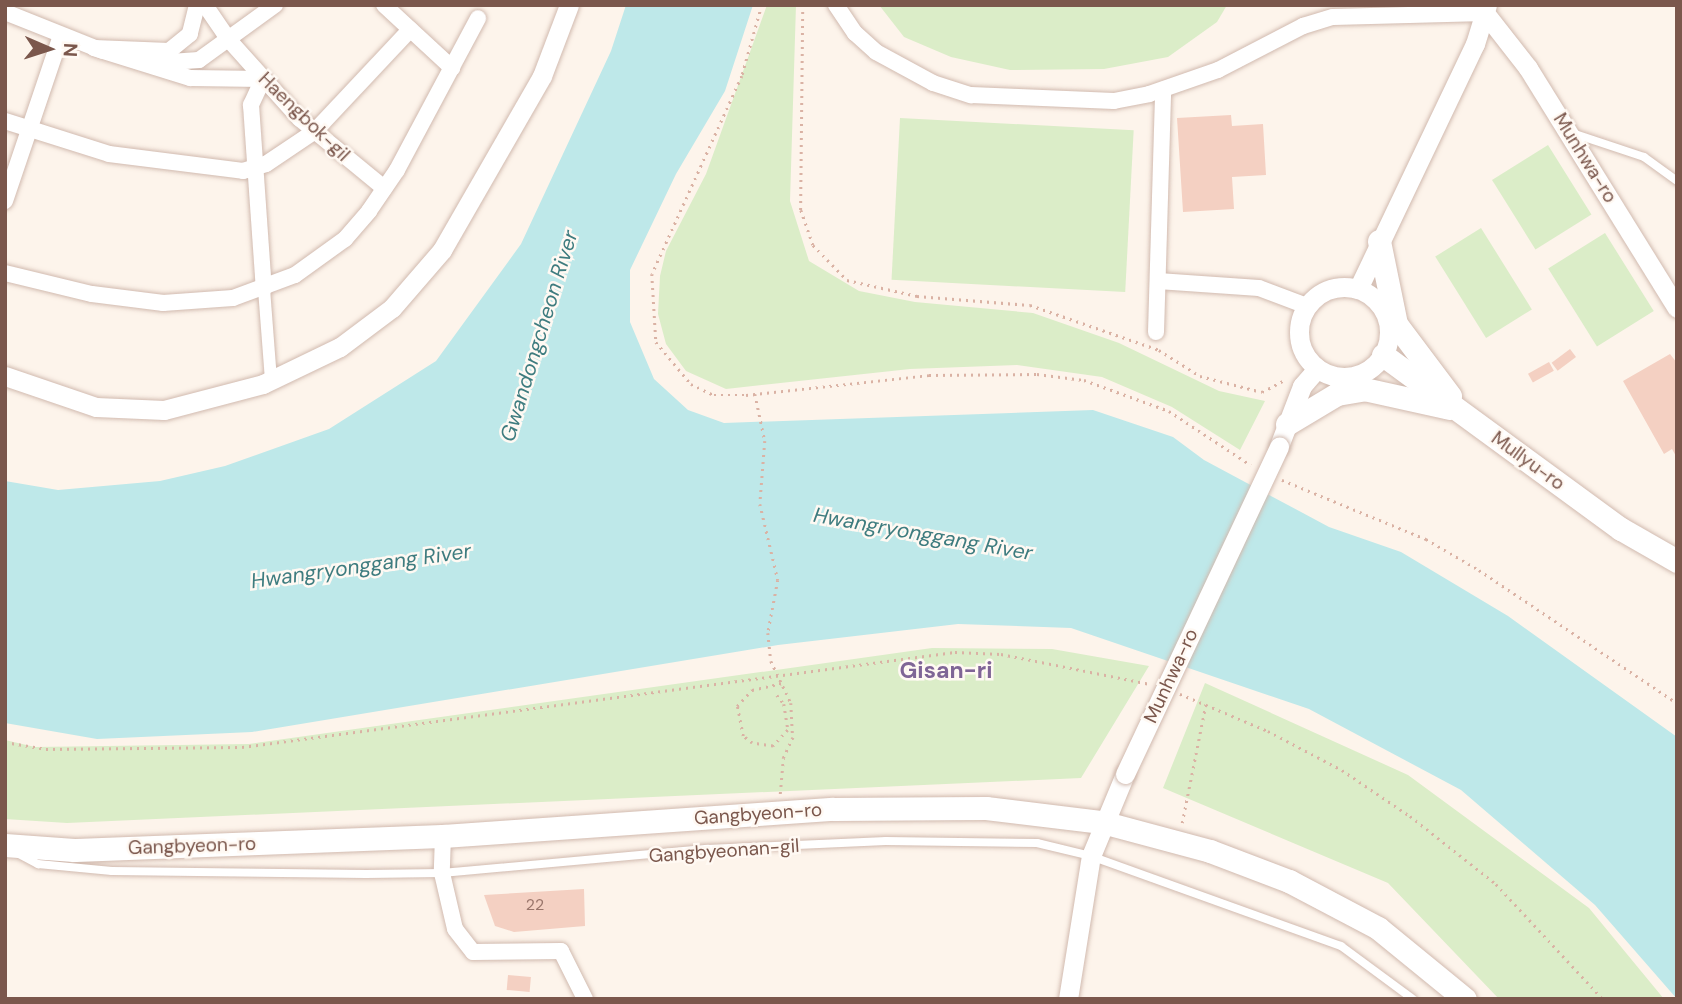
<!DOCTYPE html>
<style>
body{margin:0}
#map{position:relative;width:1682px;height:1004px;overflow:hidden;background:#fdf4eb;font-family:"DM Sans",sans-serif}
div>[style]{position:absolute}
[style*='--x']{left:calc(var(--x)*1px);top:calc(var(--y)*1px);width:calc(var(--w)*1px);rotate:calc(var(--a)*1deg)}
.green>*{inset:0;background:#dbedc8;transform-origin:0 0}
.water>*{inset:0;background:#bee8e9}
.building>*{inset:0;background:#f4d0c2;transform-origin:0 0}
.path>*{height:2.5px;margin-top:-1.25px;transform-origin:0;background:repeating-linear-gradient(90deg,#dab2a4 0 2px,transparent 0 7px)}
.roads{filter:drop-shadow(0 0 2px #d1baaf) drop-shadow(0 0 2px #d1baaf)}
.service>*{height:8px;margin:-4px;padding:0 4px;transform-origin:4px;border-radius:4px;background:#fff}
.pedestrian>*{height:12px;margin:-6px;padding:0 6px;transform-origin:6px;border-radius:6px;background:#fff}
.minor>*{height:16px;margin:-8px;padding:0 8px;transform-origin:8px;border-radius:8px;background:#fff}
.tertiary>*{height:19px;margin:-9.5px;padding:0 9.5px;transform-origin:9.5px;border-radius:9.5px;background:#fff}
.tertiary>.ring{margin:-9.5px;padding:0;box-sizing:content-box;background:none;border:19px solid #fff;border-radius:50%}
.secondary>*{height:23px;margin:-11.5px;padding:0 11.5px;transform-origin:11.5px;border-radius:11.5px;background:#fff}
.path-bridge>*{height:2.5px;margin-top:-1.25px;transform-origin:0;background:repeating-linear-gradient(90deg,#dab2a4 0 2px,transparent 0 7px)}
.bridges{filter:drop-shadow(0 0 2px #d1baaf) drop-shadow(0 0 2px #d1baaf)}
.tertiary-bridge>*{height:19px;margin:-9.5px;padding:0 9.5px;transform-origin:9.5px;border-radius:9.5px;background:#fff}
span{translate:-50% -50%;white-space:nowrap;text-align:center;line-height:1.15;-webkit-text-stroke:5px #fff9f3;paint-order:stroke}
.number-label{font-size:16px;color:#99756a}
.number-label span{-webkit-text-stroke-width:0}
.street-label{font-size:19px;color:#7b574c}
.water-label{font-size:21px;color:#3e7c7f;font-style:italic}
.quarter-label{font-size:23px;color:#7f6596;font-weight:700}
.frame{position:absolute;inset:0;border:7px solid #7b574c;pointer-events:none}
.north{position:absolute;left:14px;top:14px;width:70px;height:70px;-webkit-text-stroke:5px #fff9f3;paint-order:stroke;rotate:93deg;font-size:19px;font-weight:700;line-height:28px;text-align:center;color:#7b574c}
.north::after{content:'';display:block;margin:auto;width:24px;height:32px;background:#7b574c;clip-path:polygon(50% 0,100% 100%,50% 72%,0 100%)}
</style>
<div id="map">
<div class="green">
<div style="clip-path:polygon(767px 5px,796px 5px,790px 201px,809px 261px,859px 291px,915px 302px,1033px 313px,1119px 343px,1219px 391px,1265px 401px,1240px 450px,1172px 407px,1102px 377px,1017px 365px,910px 369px,726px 389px,686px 371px,666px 344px,658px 314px,660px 276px,666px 251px,706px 174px)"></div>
<div style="clip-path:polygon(879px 5px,1227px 5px,1217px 22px,1168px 57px,1104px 69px,1010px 70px,951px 57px,904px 37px)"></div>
<div style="left:900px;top:118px;width:234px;height:162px;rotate:3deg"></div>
<div style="left:1548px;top:145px;width:82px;height:66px;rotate:58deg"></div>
<div style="left:1481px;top:228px;width:96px;height:54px;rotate:58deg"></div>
<div style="left:1605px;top:233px;width:92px;height:67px;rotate:58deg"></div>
<div style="clip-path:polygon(932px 648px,1052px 649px,1149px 666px,1081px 778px,67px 823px,5px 819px,5px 740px,35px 747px,249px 744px)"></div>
<div style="clip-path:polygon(1205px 683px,1408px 775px,1589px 908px,1664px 999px,1499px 999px,1388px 883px,1163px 788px)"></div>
</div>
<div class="water">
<div style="clip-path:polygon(626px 5px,753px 5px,725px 91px,676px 174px,630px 270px,630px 322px,654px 379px,688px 410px,724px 423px,1093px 410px,1173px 437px,1204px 460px,1329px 527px,1401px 552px,1508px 616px,1677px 737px,1677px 999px,1595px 905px,1461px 790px,1309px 709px,1071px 628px,958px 624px,778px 645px,252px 732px,97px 739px,5px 723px,5px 481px,58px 490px,160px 481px,225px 466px,329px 429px,436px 361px,521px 244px,611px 51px)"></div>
</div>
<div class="building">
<div style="clip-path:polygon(1231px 115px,1232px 126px,1263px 124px,1266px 175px,1232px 177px,1234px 209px,1183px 212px,1177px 118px)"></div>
<div style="left:1570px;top:349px;width:10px;height:23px;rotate:53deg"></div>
<div style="clip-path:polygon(1670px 354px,1677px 363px,1677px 458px,1672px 449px,1664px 454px,1623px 381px)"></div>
<div style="left:1549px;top:362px;width:10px;height:24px;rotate:61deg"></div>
<div style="clip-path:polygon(584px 889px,585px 926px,514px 932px,495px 926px,484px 895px)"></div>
<div style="left:508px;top:975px;width:23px;height:15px;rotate:5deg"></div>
</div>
<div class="path">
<div style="--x:762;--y:5;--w:74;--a:105.7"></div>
<div style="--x:742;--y:76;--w:217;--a:114.4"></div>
<div style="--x:652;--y:274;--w:68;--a:86.6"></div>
<div style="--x:656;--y:342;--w:55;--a:50.2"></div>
<div style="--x:691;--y:384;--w:25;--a:26"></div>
<div style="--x:714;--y:395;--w:32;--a:0"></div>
<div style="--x:746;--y:395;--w:184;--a:-6.2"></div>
<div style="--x:929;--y:375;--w:108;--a:-0.5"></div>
<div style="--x:1037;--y:374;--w:47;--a:7.3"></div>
<div style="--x:1084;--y:380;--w:90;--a:20"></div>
<div style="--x:1169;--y:411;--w:98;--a:33.4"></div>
<div style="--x:803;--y:5;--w:205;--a:90.6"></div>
<div style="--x:801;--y:210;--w:37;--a:71"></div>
<div style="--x:813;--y:245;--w:49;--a:45.8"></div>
<div style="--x:847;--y:280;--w:72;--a:12.9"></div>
<div style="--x:917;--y:296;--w:113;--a:4.6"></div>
<div style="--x:1030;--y:305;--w:137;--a:19.2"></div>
<div style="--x:1159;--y:350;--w:49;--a:32.4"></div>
<div style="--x:1200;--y:376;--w:64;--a:14.5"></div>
<div style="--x:1262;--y:392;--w:26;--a:-28"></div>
<div style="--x:1282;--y:480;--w:156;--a:22.3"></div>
<div style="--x:1426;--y:539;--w:61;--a:30.3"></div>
<div style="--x:1479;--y:570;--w:239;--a:33.9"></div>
<div style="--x:1180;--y:694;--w:95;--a:22.8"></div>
<div style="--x:1268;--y:731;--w:84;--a:27.8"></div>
<div style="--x:1342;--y:770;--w:82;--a:34.1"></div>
<div style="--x:1410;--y:816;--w:110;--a:38.3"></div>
<div style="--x:1496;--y:884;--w:157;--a:47.1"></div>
<div style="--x:777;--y:695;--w:11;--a:52"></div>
<div style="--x:784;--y:704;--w:26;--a:81"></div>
<div style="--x:788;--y:730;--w:22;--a:133"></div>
<div style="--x:773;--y:746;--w:21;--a:-172"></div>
<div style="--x:752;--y:743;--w:11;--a:-142"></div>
<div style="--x:743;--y:736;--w:31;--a:-101"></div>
<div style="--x:737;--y:706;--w:22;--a:-47"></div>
<div style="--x:752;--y:690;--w:31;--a:-13"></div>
<div style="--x:5;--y:742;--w:42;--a:9.7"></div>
<div style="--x:46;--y:749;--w:196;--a:-0.6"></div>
<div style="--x:242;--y:747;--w:719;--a:-7.59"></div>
<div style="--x:955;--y:652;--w:46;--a:2.5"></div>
<div style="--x:1001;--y:654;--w:152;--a:11.4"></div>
<div style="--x:780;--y:794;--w:36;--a:-85"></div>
<div style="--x:783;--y:758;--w:23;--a:-65"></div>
<div style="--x:1182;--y:823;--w:122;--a:-78.7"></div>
</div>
<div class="roads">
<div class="service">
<div style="--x:1572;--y:133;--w:76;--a:18.4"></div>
<div style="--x:1644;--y:157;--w:41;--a:36"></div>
<div style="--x:17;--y:853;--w:24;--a:28"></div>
<div style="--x:38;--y:864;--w:74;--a:5.4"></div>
<div style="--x:112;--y:871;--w:254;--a:0.7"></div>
<div style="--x:366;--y:874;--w:76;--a:-0.8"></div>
<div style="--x:442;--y:873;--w:267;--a:-5.2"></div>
<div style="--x:708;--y:849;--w:178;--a:-2.6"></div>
<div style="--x:886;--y:841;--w:151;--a:0.8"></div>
<div style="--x:1037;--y:843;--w:56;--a:13.5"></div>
<div style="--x:1091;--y:856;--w:266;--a:19.8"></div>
<div style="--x:1341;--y:946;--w:89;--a:36.4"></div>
</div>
<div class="pedestrian">
<div style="--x:264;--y:289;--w:92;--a:85.6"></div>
</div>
<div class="minor">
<div style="--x:197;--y:5;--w:30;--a:104"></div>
<div style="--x:190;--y:34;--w:27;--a:141"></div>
<div style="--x:169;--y:51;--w:75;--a:-177.7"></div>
<div style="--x:94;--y:48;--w:101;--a:17.4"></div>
<div style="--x:190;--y:78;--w:73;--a:0.8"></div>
<div style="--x:205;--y:5;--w:42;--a:55.6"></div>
<div style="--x:229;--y:40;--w:106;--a:48.1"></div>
<div style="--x:300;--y:119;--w:109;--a:39.4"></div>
<div style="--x:384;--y:5;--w:93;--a:42.8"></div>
<div style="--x:836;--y:5;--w:34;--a:56"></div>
<div style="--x:855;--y:33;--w:28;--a:42"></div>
<div style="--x:876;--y:52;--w:65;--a:28.5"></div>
<div style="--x:933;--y:83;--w:40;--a:18"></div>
<div style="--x:971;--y:95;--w:143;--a:2.4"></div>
<div style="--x:1114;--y:101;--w:36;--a:-11"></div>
<div style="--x:1149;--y:94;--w:73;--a:-19.2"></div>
<div style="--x:1218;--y:70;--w:96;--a:-27.4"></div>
<div style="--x:1303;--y:26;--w:31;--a:-17"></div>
<div style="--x:1333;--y:17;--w:152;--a:-1.5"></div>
<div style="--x:5;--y:12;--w:105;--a:21.7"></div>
<div style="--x:156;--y:63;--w:43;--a:-4"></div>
<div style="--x:199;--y:60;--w:94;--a:-35.9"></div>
<div style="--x:263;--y:79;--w:29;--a:115"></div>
<div style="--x:251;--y:105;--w:184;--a:86"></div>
<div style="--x:5;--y:121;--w:109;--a:17.6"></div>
<div style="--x:109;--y:154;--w:135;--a:7.2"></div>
<div style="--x:243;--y:171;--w:24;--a:-17"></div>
<div style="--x:266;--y:164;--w:59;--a:-34"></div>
<div style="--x:315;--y:131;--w:139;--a:-46.8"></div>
<div style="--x:5;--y:201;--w:174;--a:-71.3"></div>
<div style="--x:5;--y:273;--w:89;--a:13.6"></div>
<div style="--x:92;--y:294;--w:72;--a:7.2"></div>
<div style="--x:163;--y:303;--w:70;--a:-4.1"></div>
<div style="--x:233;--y:298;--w:66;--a:-20.4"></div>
<div style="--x:295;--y:275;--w:62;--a:-35.8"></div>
<div style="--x:345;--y:239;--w:37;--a:-49"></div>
<div style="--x:369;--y:211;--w:50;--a:-55.7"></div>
<div style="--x:397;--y:170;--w:172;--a:-61.9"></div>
<div style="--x:1158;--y:281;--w:101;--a:4"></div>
<div style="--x:1259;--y:288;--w:51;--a:20.6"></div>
<div style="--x:1156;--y:332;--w:242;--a:-88.3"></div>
<div style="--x:443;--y:836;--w:37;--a:92"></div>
<div style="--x:442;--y:873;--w:57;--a:76.9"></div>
<div style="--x:455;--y:929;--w:29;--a:52"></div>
<div style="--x:473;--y:952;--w:88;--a:-0.7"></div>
<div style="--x:561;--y:951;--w:54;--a:63.4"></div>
</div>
<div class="tertiary">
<div style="--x:1485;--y:13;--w:70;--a:52"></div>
<div style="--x:1528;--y:68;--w:282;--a:58.2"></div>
<div class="ring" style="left:1299px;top:287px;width:71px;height:71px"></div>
<div style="--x:1358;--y:289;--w:272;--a:-64.5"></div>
<div style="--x:1475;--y:44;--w:41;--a:-72.9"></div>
<div style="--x:5;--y:376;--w:96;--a:18.8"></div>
<div style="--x:96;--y:407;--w:68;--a:2.5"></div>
<div style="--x:164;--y:410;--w:102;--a:-14.7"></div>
<div style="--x:263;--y:384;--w:85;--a:-25.7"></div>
<div style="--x:340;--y:347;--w:65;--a:-36.9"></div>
<div style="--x:392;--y:308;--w:77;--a:-49.2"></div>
<div style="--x:442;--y:250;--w:201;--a:-60.1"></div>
<div style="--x:542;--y:76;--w:76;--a:-69.2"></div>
<div style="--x:1279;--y:446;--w:64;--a:-69"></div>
<div style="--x:1302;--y:386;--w:23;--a:-49"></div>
<div style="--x:1068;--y:999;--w:145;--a:-80.9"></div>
<div style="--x:1091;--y:856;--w:89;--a:-67.5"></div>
</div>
<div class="secondary">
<div style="--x:1379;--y:241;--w:85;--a:78.4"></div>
<div style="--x:1396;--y:324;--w:90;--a:53.1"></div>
<div style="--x:1383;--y:355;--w:295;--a:36.2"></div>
<div style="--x:1621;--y:529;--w:64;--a:29.7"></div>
<div style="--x:1287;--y:424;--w:58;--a:-31"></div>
<div style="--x:1337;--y:394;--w:27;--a:-10"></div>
<div style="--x:1364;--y:389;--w:88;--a:12.5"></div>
<div style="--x:5;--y:845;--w:69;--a:4.1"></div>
<div style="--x:74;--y:850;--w:369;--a:-2.2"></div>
<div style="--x:443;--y:836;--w:391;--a:-4"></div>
<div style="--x:833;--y:809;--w:153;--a:-0.4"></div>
<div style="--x:986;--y:808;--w:117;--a:6.9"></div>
<div style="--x:1102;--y:822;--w:112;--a:15"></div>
<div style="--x:1210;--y:851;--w:85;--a:20.8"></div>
<div style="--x:1289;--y:881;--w:101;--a:27.8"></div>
<div style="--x:1378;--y:928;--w:112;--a:39.2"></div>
</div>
</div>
<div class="path-bridge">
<div style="--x:755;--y:394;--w:48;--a:78"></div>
<div style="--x:765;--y:441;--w:63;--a:94.5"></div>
<div style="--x:760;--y:504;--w:78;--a:76.7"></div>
<div style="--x:778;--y:580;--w:54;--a:100.7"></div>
<div style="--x:768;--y:633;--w:28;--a:84"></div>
<div style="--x:771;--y:661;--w:47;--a:64.5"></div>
<div style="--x:791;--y:703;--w:34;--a:87"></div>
</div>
<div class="bridges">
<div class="tertiary-bridge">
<div style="--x:1125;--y:774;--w:362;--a:-64.8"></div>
</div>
</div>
<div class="number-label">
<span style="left:535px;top:905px">22</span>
</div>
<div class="street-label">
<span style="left:304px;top:117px;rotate:44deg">Haengbok-gil</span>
<span style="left:1585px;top:158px;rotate:58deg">Munhwa-ro</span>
<span style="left:1528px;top:461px;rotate:36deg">Mullyu-ro</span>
<span style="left:1171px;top:676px;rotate:-65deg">Munhwa-ro</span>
<span style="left:758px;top:814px;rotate:-4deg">Gangbyeon-ro</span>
<span style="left:192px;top:846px;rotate:-2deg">Gangbyeon-ro</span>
<span style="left:724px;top:851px;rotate:-4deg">Gangbyeonan-gil</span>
</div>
<div class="water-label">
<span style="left:539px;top:336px;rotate:-73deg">Gwandongcheon River</span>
<span style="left:923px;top:534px;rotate:10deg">Hwangryonggang River</span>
<span style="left:361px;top:566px;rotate:-8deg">Hwangryonggang River</span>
</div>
<div class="quarter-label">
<span style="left:946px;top:670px">Gisan-ri</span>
</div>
<div class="frame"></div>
<div class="north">N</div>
</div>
